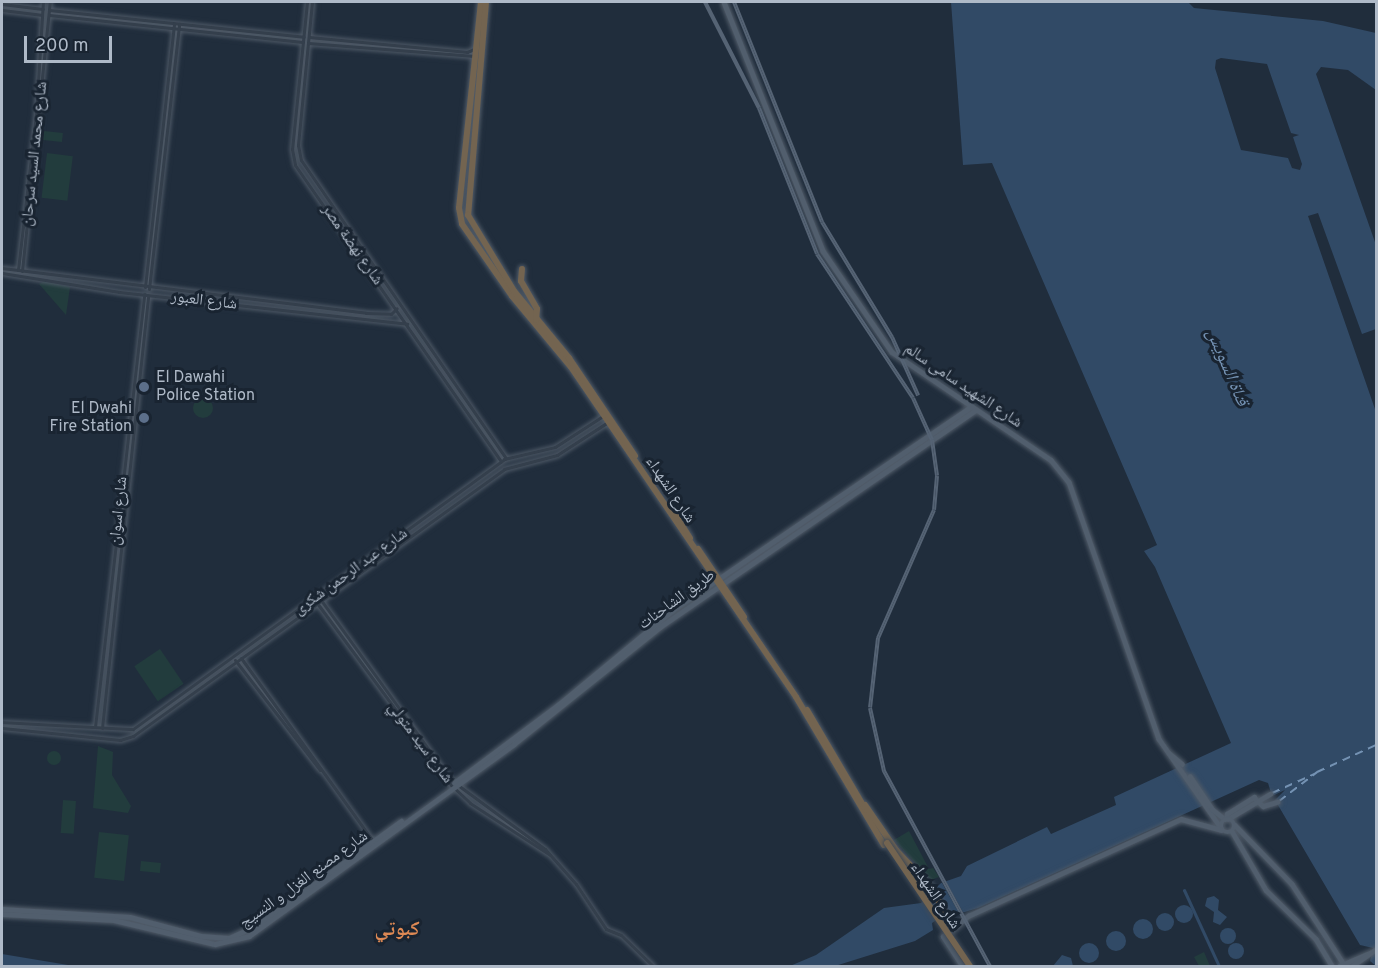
<!DOCTYPE html>
<meta charset="utf-8">
<style>
body{margin:0}
#map{position:relative;width:1378px;height:968px;overflow:hidden;background:#202d3c;font-family:Overpass,"Noto Naskh Arabic",sans-serif}
div>[style]{position:absolute}
[style*='--x']{left:calc(var(--x)*1px);top:calc(var(--y)*1px);width:calc(var(--w)*1px);rotate:calc(var(--a)*1deg)}
.green>*{inset:0;background:#223c3d;transform-origin:0 0}
.round{border-radius:50%}
.water>*{inset:0;background:#314a66}
.pier>*{inset:0;background:#202d3c;transform-origin:0 0}
.canal>*{height:3px;margin:-1.5px;padding:0 1.5px;transform-origin:1.5px;border-radius:1.5px;background:#314a66}
.ferry>*{height:1.5px;margin-top:-0.75px;transform-origin:0;background:repeating-linear-gradient(90deg,#7492b3 0 8px,transparent 0 14px)}
.roads{filter:drop-shadow(0 0 2px #4f5a67) drop-shadow(0 0 2px #4f5a67)}
.minor>*{height:3px;margin:-1.5px;padding:0 1.5px;transform-origin:1.5px;border-radius:1.5px;background:#343f4c}
.major>*{height:4.5px;margin:-2.25px;padding:0 2.25px;transform-origin:2.25px;border-radius:2.25px;background:#515e6d}
.major>.ring{margin:-2.25px;padding:0;box-sizing:content-box;background:none;border:4.5px solid #515e6d;border-radius:50%}
.highway>*{height:6px;margin:-3px;padding:0 3px;transform-origin:3px;border-radius:3px;background:#736450}
.rail>*{height:4px;margin-top:-2px;transform-origin:0;background:repeating-linear-gradient(90deg,#192431 0 4.5px,#556374 0 9px);box-sizing:border-box;border-block:2px solid #556374}
.bridges{filter:drop-shadow(0 0 2px #3f4a57) drop-shadow(0 0 2px #3f4a57)}
.highway-bridge>*{height:6px;margin:-3px;padding:0 3px;transform-origin:3px;border-radius:3px;background:#736450}
.dots>*{width:16px;height:16px;translate:-50% -50%;box-sizing:border-box;border:3px solid #192431;border-radius:50%}
span{translate:-50% -50%;white-space:nowrap;text-align:center;line-height:1.15;-webkit-text-stroke:6px #192431;paint-order:stroke}
.street-label{font-size:16px;color:#afbac8}
.poi-label{font-size:16px;color:#afbac8}
.left{translate:0 -50%;text-align:left}
.right{translate:-100% -50%;text-align:right}
.water-label{font-size:18px;color:#7492b3;font-style:italic}
.quarter-label{font-size:20px;color:#de8954;font-weight:700}
.frame{position:absolute;inset:0;border:3px solid #afbac8;pointer-events:none}
.scale{position:absolute;left:24px;top:36px;width:88px;height:27px;box-sizing:border-box;border:3px solid #afbac8;border-top:0;padding-left:8px;font-size:18px;line-height:21px;white-space:nowrap;color:#afbac8;-webkit-text-stroke:4px #192431;paint-order:stroke}
</style>
<div id="map">
<div class="green">
<div style="left:44px;top:131px;width:19px;height:9px;rotate:6deg"></div>
<div style="left:47px;top:153px;width:26px;height:45px;rotate:7deg"></div>
<div style="clip-path:polygon(44px 281px,70px 287px,66px 315px,39px 284px)"></div>
<div class="round" style="left:193px;top:398px;width:20px;height:20px"></div>
<div style="left:160px;top:649px;width:42px;height:31px;rotate:56deg"></div>
<div style="clip-path:polygon(98px 746px,113px 752px,112px 775px,131px 806px,128px 813px,93px 808px)"></div>
<div class="round" style="left:47px;top:751px;width:14px;height:14px"></div>
<div style="left:63px;top:800px;width:13px;height:33px;rotate:4deg"></div>
<div style="clip-path:polygon(909px 831px,929px 869px,933px 868px,939px 877px,931px 880px,894px 840px)"></div>
<div style="left:99px;top:832px;width:30px;height:46px;rotate:6deg"></div>
<div style="left:141px;top:861px;width:20px;height:10px;rotate:6deg"></div>
<div style="clip-path:polygon(1204px 952px,1210px 966px,1199px 966px,1194px 957px)"></div>
</div>
<div class="water">
<div style="clip-path:polygon(evenodd,951px 2px,1188px 2px,1194px 8px,1323px 21px,1376px 33px,1376px 90px,1348px 70px,1321px 67px,1316px 74px,1376px 245px,1376px 329px,1362px 334px,1318px 213px,1308px 216px,1376px 412px,1376px 966px,1370px 961px,1373px 948px,1360px 945px,1275px 800px,1285px 790px,1272px 796px,1268px 783px,1259px 780px,978px 908px,958px 914px,950px 910px,932px 923px,933px 930px,915px 941px,835px 966px,790px 966px,816px 955px,884px 908px,921px 903px,941px 883px,961px 876px,967px 866px,1047px 827px,1051px 834px,1116px 805px,1114px 797px,1231px 743px,1155px 567px,1144px 551px,1157px 545px,992px 163px,963px 165px,951px 2px,1221px 58px,1267px 64px,1291px 133px,1299px 135px,1293px 137px,1302px 164px,1300px 170px,1292px 168px,1288px 158px,1241px 150px,1215px 68px,1216px 60px,1221px 58px)"></div>
<div style="clip-path:polygon(1214px 896px,1219px 900px,1218px 910px,1227px 917px,1220px 925px,1213px 922px,1214px 912px,1205px 906px,1207px 898px)"></div>
<div class="round" style="left:1175px;top:905px;width:18px;height:18px"></div>
<div class="round" style="left:1156px;top:913px;width:18px;height:18px"></div>
<div class="round" style="left:1133px;top:919px;width:20px;height:20px"></div>
<div class="round" style="left:1220px;top:928px;width:16px;height:16px"></div>
<div class="round" style="left:1106px;top:931px;width:20px;height:20px"></div>
<div class="round" style="left:1079px;top:943px;width:20px;height:20px"></div>
<div class="round" style="left:1228px;top:943px;width:16px;height:16px"></div>
<div style="clip-path:polygon(2px 954px,74px 966px,2px 966px)"></div>
<div style="clip-path:polygon(1062px 955px,1071px 958px,1073px 966px,1053px 966px)"></div>
</div>
<div class="pier">
<div style="left:944px;top:878px;width:43px;height:4px;rotate:61deg"></div>
</div>
<div class="canal">
<div style="--x:1184;--y:890;--w:84;--a:65.3"></div>
</div>
<div class="ferry">
<div style="--x:1272;--y:793;--w:46;--a:-24.3"></div>
<div style="--x:1279;--y:801;--w:48;--a:-37.3"></div>
<div style="--x:1317;--y:772;--w:65;--a:-24.6"></div>
</div>
<div class="roads">
<div class="minor">
<div style="--x:307;--y:2;--w:148;--a:95.8"></div>
<div style="--x:292;--y:149;--w:16;--a:79"></div>
<div style="--x:295;--y:165;--w:361;--a:55.2"></div>
<div style="--x:312;--y:2;--w:144;--a:95.6"></div>
<div style="--x:298;--y:145;--w:15;--a:79"></div>
<div style="--x:301;--y:160;--w:362;--a:55.5"></div>
<div style="--x:2;--y:4;--w:41;--a:7"></div>
<div style="--x:2;--y:10;--w:39;--a:7"></div>
<div style="--x:49;--y:10;--w:256;--a:6"></div>
<div style="--x:49;--y:15;--w:255;--a:6.1"></div>
<div style="--x:309;--y:37;--w:159;--a:5.4"></div>
<div style="--x:467;--y:52;--w:8;--a:-23"></div>
<div style="--x:308;--y:43;--w:167;--a:4.5"></div>
<div style="--x:2;--y:268;--w:367;--a:7"></div>
<div style="--x:366;--y:313;--w:25;--a:2"></div>
<div style="--x:391;--y:314;--w:8;--a:-45"></div>
<div style="--x:18;--y:270;--w:156;--a:-83.4"></div>
<div style="--x:36;--y:115;--w:113;--a:-86.5"></div>
<div style="--x:22;--y:271;--w:270;--a:-84.1"></div>
<div style="--x:2;--y:273;--w:119;--a:9.2"></div>
<div style="--x:119;--y:292;--w:290;--a:6.3"></div>
<div style="--x:145;--y:287;--w:265;--a:-83.7"></div>
<div style="--x:149;--y:289;--w:267;--a:-83.5"></div>
<div style="--x:321;--y:600;--w:222;--a:54.2"></div>
<div style="--x:451;--y:780;--w:117;--a:36.3"></div>
<div style="--x:545;--y:849;--w:47;--a:48.5"></div>
<div style="--x:576;--y:884;--w:54;--a:56.3"></div>
<div style="--x:606;--y:929;--w:16;--a:22"></div>
<div style="--x:621;--y:935;--w:45;--a:44.1"></div>
<div style="--x:317;--y:603;--w:226;--a:53.6"></div>
<div style="--x:451;--y:785;--w:26;--a:43"></div>
<div style="--x:470;--y:803;--w:95;--a:33"></div>
<div style="--x:241;--y:658;--w:226;--a:54.2"></div>
<div style="--x:235;--y:660;--w:139;--a:52.3"></div>
<div style="--x:2;--y:722;--w:131;--a:3.1"></div>
<div style="--x:133;--y:729;--w:459;--a:-36"></div>
<div style="--x:504;--y:459;--w:52;--a:-13.2"></div>
<div style="--x:555;--y:447;--w:57;--a:-32.9"></div>
<div style="--x:95;--y:727;--w:436;--a:-83.5"></div>
<div style="--x:2;--y:728;--w:119;--a:5.8"></div>
<div style="--x:120;--y:740;--w:14;--a:-17"></div>
<div style="--x:133;--y:736;--w:457;--a:-35.7"></div>
<div style="--x:504;--y:469;--w:55;--a:-14.8"></div>
<div style="--x:557;--y:455;--w:61;--a:-32.9"></div>
<div style="--x:102;--y:728;--w:435;--a:-83.9"></div>
</div>
<div class="major">
<div style="--x:724;--y:2;--w:268;--a:68.3"></div>
<div style="--x:823;--y:251;--w:122;--a:55.7"></div>
<div style="--x:892;--y:352;--w:192;--a:34.2"></div>
<div style="--x:1051;--y:460;--w:28;--a:51"></div>
<div style="--x:1069;--y:482;--w:272;--a:70.7"></div>
<div style="--x:1159;--y:739;--w:108;--a:55.1"></div>
<div style="--x:1169;--y:753;--w:17;--a:40"></div>
<div style="--x:1190;--y:776;--w:40;--a:56"></div>
<div style="--x:1212;--y:809;--w:16;--a:38"></div>
<div style="--x:454;--y:783;--w:130;--a:-36.9"></div>
<div style="--x:558;--y:705;--w:149;--a:-39.6"></div>
<div style="--x:673;--y:610;--w:361;--a:-34.3"></div>
<div style="--x:1226;--y:819;--w:5;--a:-79"></div>
<div style="--x:1227;--y:814;--w:32;--a:-32"></div>
<div style="--x:1254;--y:797;--w:13;--a:45"></div>
<div style="--x:1263;--y:806;--w:15;--a:-16"></div>
<div style="--x:1228;--y:819;--w:49;--a:-30.8"></div>
<div class="ring" style="left:1221px;top:819px;width:9.5px;height:9.5px"></div>
<div style="--x:1235;--y:825;--w:82;--a:46"></div>
<div style="--x:1292;--y:884;--w:98;--a:57.1"></div>
<div style="--x:1232;--y:831;--w:68;--a:60"></div>
<div style="--x:1266;--y:890;--w:70;--a:44.4"></div>
<div style="--x:1316;--y:939;--w:31;--a:59"></div>
<div style="--x:2;--y:909;--w:128;--a:3.6"></div>
<div style="--x:130;--y:917;--w:73;--a:15"></div>
<div style="--x:201;--y:936;--w:28;--a:4"></div>
<div style="--x:229;--y:938;--w:30;--a:-24"></div>
<div style="--x:256;--y:926;--w:179;--a:-35.9"></div>
<div style="--x:2;--y:914;--w:112;--a:3.1"></div>
<div style="--x:114;--y:920;--w:104;--a:13.4"></div>
<div style="--x:215;--y:944;--w:35;--a:-13"></div>
<div style="--x:249;--y:936;--w:327;--a:-35.9"></div>
<div style="--x:514;--y:744;--w:187;--a:-38.7"></div>
<div style="--x:660;--y:627;--w:383;--a:-34.5"></div>
<div style="--x:962;--y:966;--w:35;--a:-123"></div>
<div style="--x:943;--y:937;--w:33;--a:-40"></div>
<div style="--x:968;--y:916;--w:234;--a:-24.5"></div>
<div style="--x:1181;--y:819;--w:42;--a:15"></div>
<div style="--x:1339;--y:966;--w:34;--a:-23"></div>
<div style="--x:1352;--y:966;--w:29;--a:-35"></div>
</div>
<div class="highway">
<div style="--x:481;--y:2;--w:207;--a:96.1"></div>
<div style="--x:459;--y:208;--w:16;--a:79"></div>
<div style="--x:462;--y:224;--w:88;--a:55.2"></div>
<div style="--x:512;--y:296;--w:92;--a:50.3"></div>
<div style="--x:571;--y:367;--w:399;--a:55.7"></div>
<div style="--x:796;--y:697;--w:172;--a:59.3"></div>
<div style="--x:486;--y:2;--w:214;--a:94.8"></div>
<div style="--x:468;--y:215;--w:89;--a:58.8"></div>
<div style="--x:514;--y:291;--w:87;--a:50.6"></div>
<div style="--x:569;--y:358;--w:118;--a:56"></div>
<div style="--x:522;--y:269;--w:12;--a:95"></div>
<div style="--x:521;--y:281;--w:32;--a:60"></div>
<div style="--x:537;--y:309;--w:11;--a:95"></div>
<div style="--x:673;--y:511;--w:32;--a:58"></div>
<div style="--x:698;--y:549;--w:82;--a:55.9"></div>
<div style="--x:807;--y:710;--w:116;--a:59.5"></div>
<div style="--x:865;--y:805;--w:55;--a:55.4"></div>
<div style="--x:896;--y:850;--w:48;--a:46.7"></div>
<div style="--x:929;--y:885;--w:48;--a:59.7"></div>
</div>
</div>
<div class="rail">
<div style="--x:705;--y:2;--w:119;--a:63"></div>
<div style="--x:759;--y:108;--w:157;--a:68.3"></div>
<div style="--x:817;--y:254;--w:173;--a:56.3"></div>
<div style="--x:913;--y:398;--w:46;--a:65.7"></div>
<div style="--x:932;--y:440;--w:36;--a:82"></div>
<div style="--x:937;--y:476;--w:34;--a:95"></div>
<div style="--x:934;--y:510;--w:140;--a:113.6"></div>
<div style="--x:878;--y:638;--w:70;--a:96.5"></div>
<div style="--x:870;--y:708;--w:65;--a:77.5"></div>
<div style="--x:884;--y:771;--w:222;--a:61.5"></div>
<div style="--x:734;--y:2;--w:237;--a:68.2"></div>
<div style="--x:822;--y:222;--w:135;--a:58.7"></div>
<div style="--x:892;--y:337;--w:64;--a:65.9"></div>
</div>
<div class="bridges">
<div class="highway-bridge">
<div style="--x:887;--y:843;--w:148;--a:56"></div>
</div>
</div>
<div class="dots">
<div style="left:144px;top:387px;background:#5c6f8a"></div>
<div style="left:144px;top:418px;background:#5c6f8a"></div>
</div>
<div class="street-label">
<span style="left:35px;top:154px;rotate:-84deg">شارع محمد السيد سرحان</span>
<span style="left:352px;top:245px;rotate:55deg">شارع نهضة مصر</span>
<span style="left:204px;top:301px;rotate:7deg">شارع العبور</span>
<span style="left:963px;top:386px;rotate:34deg">شارع الشهيد سامى سالم</span>
<span style="left:670px;top:490px;rotate:56deg">شارع الشهداء</span>
<span style="left:119px;top:511px;rotate:-84deg">شارع اسوان</span>
<span style="left:351px;top:572px;rotate:-36deg">شارع عبد الرحمن شكرى</span>
<span style="left:677px;top:600px;rotate:-36deg">طريق الشاحنات</span>
<span style="left:420px;top:743px;rotate:53deg">شارع سيد متولي</span>
<span style="left:304px;top:880px;rotate:-36deg">شارع مصنع الغزل و النسيج</span>
<span style="left:935px;top:896px;rotate:56deg">شارع الشهداء</span>
</div>
<div class="poi-label">
<span class="left" style="left:156px;top:387px">El Dawahi<br>Police Station</span>
<span class="right" style="left:132px;top:418px">El Dwahi<br>Fire Station</span>
</div>
<div class="water-label">
<span style="left:1226px;top:368px;rotate:67deg">قناة السويس</span>
</div>
<div class="quarter-label">
<span style="left:397px;top:930px">كبوتي</span>
</div>
<div class="frame"></div>
<div class="scale">200 m</div>
</div>
